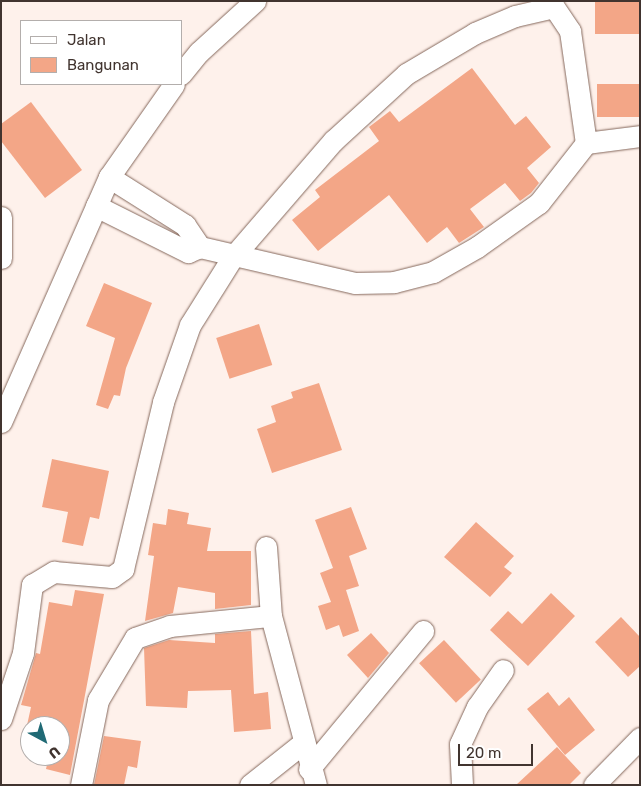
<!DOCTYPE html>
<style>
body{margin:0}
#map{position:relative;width:641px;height:786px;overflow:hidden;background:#fef1eb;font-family:Rubik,sans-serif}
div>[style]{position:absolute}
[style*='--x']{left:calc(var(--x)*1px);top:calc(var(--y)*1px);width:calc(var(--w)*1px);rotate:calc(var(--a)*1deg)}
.building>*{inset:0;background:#f3a687;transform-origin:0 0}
.roads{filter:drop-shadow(0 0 1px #85685c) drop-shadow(0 0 1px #85685c)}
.street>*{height:21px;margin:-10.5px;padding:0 10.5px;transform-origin:10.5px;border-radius:10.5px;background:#fff}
span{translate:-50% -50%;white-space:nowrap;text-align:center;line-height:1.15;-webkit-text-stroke:5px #fff;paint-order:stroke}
.frame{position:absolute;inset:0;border:2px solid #41342f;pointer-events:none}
.legend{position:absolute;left:20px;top:20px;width:162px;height:65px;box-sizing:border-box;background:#fff;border:1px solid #b3aeac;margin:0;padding:6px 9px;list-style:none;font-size:15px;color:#41342f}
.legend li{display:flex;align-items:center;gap:10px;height:25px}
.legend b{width:25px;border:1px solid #b3aeac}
.north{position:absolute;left:20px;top:716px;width:50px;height:50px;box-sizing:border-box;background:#fff;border:1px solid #b3aeac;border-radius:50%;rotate:141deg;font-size:14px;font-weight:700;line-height:20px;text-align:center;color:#41342f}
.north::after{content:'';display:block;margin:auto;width:18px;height:22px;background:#206a75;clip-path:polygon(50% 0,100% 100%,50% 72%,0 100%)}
.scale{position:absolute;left:458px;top:744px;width:75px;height:22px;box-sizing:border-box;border:2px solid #41342f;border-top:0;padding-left:6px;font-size:15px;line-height:18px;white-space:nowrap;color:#41342f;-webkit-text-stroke:4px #fff;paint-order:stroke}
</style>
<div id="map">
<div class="building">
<div style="left:640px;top:2px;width:32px;height:45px;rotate:90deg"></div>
<div style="clip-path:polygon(472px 68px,515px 125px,526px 116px,551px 147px,527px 168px,539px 183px,531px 193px,520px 201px,505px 183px,470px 209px,484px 227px,459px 243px,447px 227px,427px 243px,389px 195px,318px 251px,292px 220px,320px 197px,315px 190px,379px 141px,369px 127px,390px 111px,399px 122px)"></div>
<div style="left:640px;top:84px;width:33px;height:43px;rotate:90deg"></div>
<div style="clip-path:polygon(31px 102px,82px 170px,45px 198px,1px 141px,1px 124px)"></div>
<div style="clip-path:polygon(104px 283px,152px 303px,126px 368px,120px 396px,114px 395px,108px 409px,96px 405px,115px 338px,86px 326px)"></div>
<div style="left:259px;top:324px;width:43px;height:45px;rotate:72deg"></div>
<div style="clip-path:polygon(319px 383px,342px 450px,272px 473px,257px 429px,276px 422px,271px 406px,293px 398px,291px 392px)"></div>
<div style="clip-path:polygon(52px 459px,109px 471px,99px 519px,90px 517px,83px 546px,62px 542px,68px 512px,42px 507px)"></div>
<div style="clip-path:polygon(351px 507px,367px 549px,349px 556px,359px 586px,346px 590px,359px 631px,343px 637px,339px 625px,326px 630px,318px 606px,331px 602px,320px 573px,333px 568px,315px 520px)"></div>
<div style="clip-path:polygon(168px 509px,189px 513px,187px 524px,211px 528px,207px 551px,251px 551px,251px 605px,215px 609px,215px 593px,178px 587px,173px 613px,145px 621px,154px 556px,148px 555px,153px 523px,166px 525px)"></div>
<div style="clip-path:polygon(476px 522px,514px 556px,504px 567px,512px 573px,490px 597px,444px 557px)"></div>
<div style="clip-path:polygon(75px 590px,104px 594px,70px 775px,46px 769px,49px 756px,60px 756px,60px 726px,30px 726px,30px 740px,24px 739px,31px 707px,21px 705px,36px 653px,40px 654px,49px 602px,72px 606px)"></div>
<div style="clip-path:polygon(551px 593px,575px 616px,528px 666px,490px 630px,508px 611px,522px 624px)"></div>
<div style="clip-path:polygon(621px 617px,640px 637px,640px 666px,628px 677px,595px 642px)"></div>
<div style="clip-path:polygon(251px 631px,254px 694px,268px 692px,271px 729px,234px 732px,231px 690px,188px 691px,187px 708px,146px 706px,144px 648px,169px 640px,215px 643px,215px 634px)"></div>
<div style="clip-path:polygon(371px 633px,389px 653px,368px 678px,347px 655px)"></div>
<div style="left:444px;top:640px;width:54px;height:34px;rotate:47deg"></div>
<div style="clip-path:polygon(548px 692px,559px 706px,569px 697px,595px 730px,565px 755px,527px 709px)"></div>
<div style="clip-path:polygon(104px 736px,141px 741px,137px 768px,128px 766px,124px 785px,94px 785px)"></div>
<div style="clip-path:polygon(557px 747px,581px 773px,569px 785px,516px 785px)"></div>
</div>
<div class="roads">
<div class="street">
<div style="--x:181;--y:74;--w:28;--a:-51"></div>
<div style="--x:199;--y:52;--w:76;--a:-42.3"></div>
<div style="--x:109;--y:177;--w:90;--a:32.3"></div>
<div style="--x:185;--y:225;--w:27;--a:56"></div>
<div style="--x:96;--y:206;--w:103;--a:26.6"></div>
<div style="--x:188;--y:252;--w:13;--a:-23"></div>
<div style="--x:200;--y:247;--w:159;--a:13.1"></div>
<div style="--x:355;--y:283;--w:39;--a:-1"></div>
<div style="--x:394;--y:282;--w:40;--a:-14.4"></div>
<div style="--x:433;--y:272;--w:51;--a:-29.6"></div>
<div style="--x:477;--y:247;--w:76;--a:-35.4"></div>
<div style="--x:539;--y:203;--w:76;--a:-51.9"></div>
<div style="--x:586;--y:143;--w:54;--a:-7.4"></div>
<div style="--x:1;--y:217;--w:41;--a:90"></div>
<div style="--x:1;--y:422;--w:268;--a:-66.2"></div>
<div style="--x:109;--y:177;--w:113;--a:-55"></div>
<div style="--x:266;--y:547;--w:69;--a:85.9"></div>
<div style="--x:271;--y:616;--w:175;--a:75.1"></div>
<div style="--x:1;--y:719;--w:70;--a:-71.6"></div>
<div style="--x:23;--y:653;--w:69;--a:-82.5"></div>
<div style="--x:32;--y:585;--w:26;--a:-31"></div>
<div style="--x:54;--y:572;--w:58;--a:4.9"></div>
<div style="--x:112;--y:577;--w:14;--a:-36"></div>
<div style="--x:123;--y:569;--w:172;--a:-76.5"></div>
<div style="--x:163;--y:402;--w:82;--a:-70.7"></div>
<div style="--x:190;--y:325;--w:79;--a:-57.9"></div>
<div style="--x:232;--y:258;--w:155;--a:-49.2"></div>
<div style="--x:333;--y:141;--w:99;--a:-42.5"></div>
<div style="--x:406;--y:74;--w:80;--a:-30.7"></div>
<div style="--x:475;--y:33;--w:43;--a:-23"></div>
<div style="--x:515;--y:16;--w:40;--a:-13"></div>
<div style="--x:554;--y:7;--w:29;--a:56"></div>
<div style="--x:570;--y:31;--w:113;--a:81.9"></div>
<div style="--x:309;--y:769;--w:179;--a:-50.4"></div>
<div style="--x:81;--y:785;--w:87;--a:-78.7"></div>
<div style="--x:98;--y:700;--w:72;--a:-59.2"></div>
<div style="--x:135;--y:638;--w:37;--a:-19"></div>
<div style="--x:170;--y:626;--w:101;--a:-5.7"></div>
<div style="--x:250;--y:785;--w:68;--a:-38.4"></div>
<div style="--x:462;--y:785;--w:41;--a:-92.8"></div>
<div style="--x:460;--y:744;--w:41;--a:-65.3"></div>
<div style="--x:477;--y:707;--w:45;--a:-54.9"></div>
<div style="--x:594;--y:785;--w:66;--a:-45.6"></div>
</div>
</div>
<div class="frame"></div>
<ul class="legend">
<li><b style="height:6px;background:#fff"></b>Jalan</li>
<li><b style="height:14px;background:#f3a687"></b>Bangunan</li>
</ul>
<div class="north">U</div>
<div class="scale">20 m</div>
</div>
